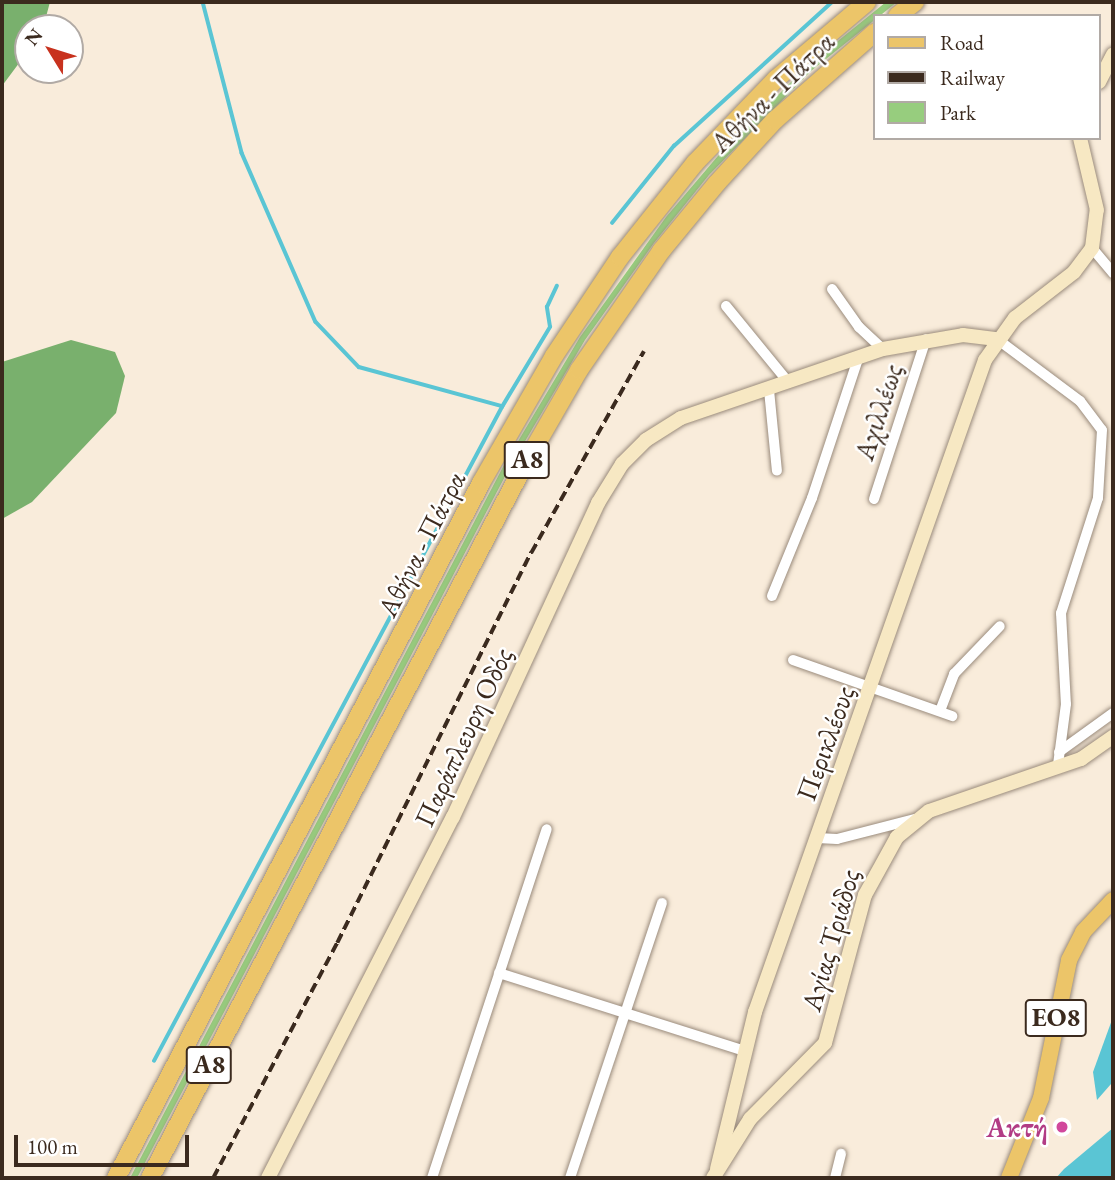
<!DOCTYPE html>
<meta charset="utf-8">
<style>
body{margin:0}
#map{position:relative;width:1115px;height:1180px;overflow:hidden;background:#f9ecdb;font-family:"EB Garamond",serif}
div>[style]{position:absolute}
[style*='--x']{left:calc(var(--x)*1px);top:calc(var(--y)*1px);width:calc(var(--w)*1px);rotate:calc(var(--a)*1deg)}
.green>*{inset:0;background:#97cd7e}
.forest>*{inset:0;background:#79b06d}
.water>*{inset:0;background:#5ac5d4}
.stream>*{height:3.5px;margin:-1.75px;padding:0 1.75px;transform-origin:1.75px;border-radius:1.75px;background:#5ac5d4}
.roads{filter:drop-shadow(0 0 2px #9a8b7c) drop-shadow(0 0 2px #9a8b7c)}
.street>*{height:10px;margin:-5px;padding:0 5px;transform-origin:5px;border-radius:5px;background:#fff}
.secondary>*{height:14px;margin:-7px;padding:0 7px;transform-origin:7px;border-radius:7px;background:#f7e8c3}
.primary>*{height:16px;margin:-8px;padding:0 8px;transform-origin:8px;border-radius:8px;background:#ecc569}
.highway>*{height:18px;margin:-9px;padding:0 9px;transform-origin:9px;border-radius:9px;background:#ecc569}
.rail>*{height:3.5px;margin-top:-1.75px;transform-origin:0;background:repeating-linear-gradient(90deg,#3b2a1e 0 10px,transparent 0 15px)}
.dots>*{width:19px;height:19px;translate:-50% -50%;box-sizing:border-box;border:4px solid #fff;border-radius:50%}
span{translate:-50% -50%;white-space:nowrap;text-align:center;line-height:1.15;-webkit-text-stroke:5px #fff;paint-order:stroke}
.shield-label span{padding:2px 5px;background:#fff;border:2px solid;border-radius:5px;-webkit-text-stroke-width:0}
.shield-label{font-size:26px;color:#3b2a1e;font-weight:700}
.street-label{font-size:28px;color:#3b2a1e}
.hotel-label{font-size:28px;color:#b23c85;font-weight:700}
.right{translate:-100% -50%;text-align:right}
.frame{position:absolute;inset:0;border:4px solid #3b2a1e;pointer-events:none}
.legend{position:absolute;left:873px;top:14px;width:228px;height:126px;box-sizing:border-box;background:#fff;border:2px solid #b1aaa5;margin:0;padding:9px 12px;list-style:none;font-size:21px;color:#3b2a1e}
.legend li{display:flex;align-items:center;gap:14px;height:35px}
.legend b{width:35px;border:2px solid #b1aaa5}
.north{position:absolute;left:14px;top:14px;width:70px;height:70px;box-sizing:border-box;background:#fff;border:2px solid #b1aaa5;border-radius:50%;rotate:308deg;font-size:19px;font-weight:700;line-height:28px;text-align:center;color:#3b2a1e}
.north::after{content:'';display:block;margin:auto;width:24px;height:32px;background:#c8321e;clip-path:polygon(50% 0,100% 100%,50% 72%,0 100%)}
.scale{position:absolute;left:14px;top:1135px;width:175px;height:32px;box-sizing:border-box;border:4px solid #3b2a1e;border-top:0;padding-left:9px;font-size:21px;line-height:24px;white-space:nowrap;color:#3b2a1e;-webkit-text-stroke:5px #fff;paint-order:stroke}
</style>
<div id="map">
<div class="green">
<div style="clip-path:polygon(886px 2px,897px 2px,811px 71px,709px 175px,654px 243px,585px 340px,511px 465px,137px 1178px,130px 1178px,505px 463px,580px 337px,666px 217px,723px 150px,807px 66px)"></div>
</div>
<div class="forest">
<div style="clip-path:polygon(2px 2px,50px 2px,43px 28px,28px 28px,28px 51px,2px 86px)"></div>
<div style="clip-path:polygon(71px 340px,115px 352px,125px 376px,116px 413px,32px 502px,2px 519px,2px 362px)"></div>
</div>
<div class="water">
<div style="clip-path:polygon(1113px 1017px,1111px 1084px,1097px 1100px,1093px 1072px)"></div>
<div style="clip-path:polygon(1113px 1128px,1113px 1178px,1056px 1178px,1064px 1169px)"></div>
</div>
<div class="stream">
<div style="--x:203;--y:2;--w:156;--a:75.5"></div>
<div style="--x:242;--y:153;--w:184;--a:66.4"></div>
<div style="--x:316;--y:322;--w:62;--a:46.3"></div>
<div style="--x:359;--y:367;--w:148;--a:15.3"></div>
<div style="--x:612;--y:223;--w:99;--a:-51.2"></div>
<div style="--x:674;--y:146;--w:214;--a:-42.3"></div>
<div style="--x:154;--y:1061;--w:741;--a:-61.98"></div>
<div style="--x:502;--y:407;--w:93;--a:-59"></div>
<div style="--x:550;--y:327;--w:20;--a:-99"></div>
<div style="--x:547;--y:307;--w:23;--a:-65"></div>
</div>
<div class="roads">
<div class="street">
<div style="--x:1092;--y:248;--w:33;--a:50"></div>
<div style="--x:832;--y:289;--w:47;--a:54.6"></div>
<div style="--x:859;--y:327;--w:33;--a:43"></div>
<div style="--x:726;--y:306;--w:99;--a:50.7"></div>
<div style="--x:997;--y:339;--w:104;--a:36.8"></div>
<div style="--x:1080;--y:401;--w:36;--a:53"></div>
<div style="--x:1102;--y:430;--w:68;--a:93.4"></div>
<div style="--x:1098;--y:498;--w:121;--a:107.8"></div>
<div style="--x:1061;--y:613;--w:91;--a:86.9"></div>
<div style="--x:1066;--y:704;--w:62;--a:97.5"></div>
<div style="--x:769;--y:390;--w:81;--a:84.4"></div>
<div style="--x:874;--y:499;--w:168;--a:-72"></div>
<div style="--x:772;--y:596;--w:106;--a:-67.8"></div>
<div style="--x:812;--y:498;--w:146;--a:-71.7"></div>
<div style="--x:793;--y:660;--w:169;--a:19.4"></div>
<div style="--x:940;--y:711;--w:40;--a:-69"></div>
<div style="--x:954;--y:674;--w:66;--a:-46.2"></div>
<div style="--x:1059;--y:752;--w:67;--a:-35.8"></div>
<div style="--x:817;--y:838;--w:20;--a:3"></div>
<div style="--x:837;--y:839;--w:81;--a:-14.4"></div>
<div style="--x:499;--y:973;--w:255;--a:17.6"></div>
<div style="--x:432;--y:1178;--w:367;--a:-71.8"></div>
<div style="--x:570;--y:1178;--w:290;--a:-71.5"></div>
<div style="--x:835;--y:1178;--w:25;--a:-76"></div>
</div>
<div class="secondary">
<div style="--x:1099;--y:82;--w:31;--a:-63"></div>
<div style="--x:717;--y:1169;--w:162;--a:-76.4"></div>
<div style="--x:755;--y:1012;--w:691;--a:-70.57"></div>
<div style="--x:985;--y:360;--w:52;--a:-54.5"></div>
<div style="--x:1015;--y:318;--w:75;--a:-37.9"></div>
<div style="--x:1074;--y:272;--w:30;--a:-53"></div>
<div style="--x:1092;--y:248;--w:38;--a:-83"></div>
<div style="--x:1097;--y:210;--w:74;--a:-103.3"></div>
<div style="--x:268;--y:1178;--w:406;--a:-62.9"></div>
<div style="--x:453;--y:817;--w:346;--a:-65.2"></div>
<div style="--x:598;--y:503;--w:46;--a:-58.4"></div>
<div style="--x:622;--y:464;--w:34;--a:-45"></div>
<div style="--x:646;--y:440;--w:41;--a:-32.2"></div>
<div style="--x:681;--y:418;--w:213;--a:-18.9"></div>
<div style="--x:883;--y:349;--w:81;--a:-9.9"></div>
<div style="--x:963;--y:335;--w:34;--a:7"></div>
<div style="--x:713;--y:1178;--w:70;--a:-57.9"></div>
<div style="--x:750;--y:1119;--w:107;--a:-45.4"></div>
<div style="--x:825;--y:1043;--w:153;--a:-74.9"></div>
<div style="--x:865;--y:895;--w:66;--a:-61.1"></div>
<div style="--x:897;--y:837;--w:41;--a:-39.1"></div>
<div style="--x:929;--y:811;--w:161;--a:-18.9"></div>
<div style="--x:1081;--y:759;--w:39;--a:-35"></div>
</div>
<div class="primary">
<div style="--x:1009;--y:1178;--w:86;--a:-68.2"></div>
<div style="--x:1041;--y:1098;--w:141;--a:-78.5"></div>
<div style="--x:1069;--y:960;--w:31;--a:-63"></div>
<div style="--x:1083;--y:932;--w:44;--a:-46.8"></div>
</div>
<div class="highway">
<div style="--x:897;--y:16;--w:23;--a:-38"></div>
<div style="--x:116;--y:1178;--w:785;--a:-62.29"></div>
<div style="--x:481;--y:483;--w:146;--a:-60.1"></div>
<div style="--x:554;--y:356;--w:119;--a:-56.3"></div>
<div style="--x:620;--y:257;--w:120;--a:-51.4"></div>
<div style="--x:695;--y:163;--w:117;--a:-46"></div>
<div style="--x:776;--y:79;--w:119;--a:-40.2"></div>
<div style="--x:150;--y:1178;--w:798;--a:-62.31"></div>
<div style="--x:521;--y:471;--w:116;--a:-60.1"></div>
<div style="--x:579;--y:370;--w:145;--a:-55.4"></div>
<div style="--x:661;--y:251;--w:88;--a:-50.5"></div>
<div style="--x:717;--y:183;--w:86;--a:-47.4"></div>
<div style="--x:775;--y:120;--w:133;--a:-41.3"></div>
</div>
</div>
<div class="rail">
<div style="--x:213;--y:1178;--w:266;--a:-62.2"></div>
<div style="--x:337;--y:943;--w:436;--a:-63.6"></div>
<div style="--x:531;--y:553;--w:231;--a:-60.8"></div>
</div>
<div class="dots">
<div style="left:1062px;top:1127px;background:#d1479c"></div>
</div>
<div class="shield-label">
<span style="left:527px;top:460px">Α8</span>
<span style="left:1056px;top:1018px">ΕΟ8</span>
<span style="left:209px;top:1065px">Α8</span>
</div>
<div class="street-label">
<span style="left:772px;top:92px;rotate:-44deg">Αθήνα - Πάτρα</span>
<span style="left:878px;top:412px;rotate:-72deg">Αχιλλέως</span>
<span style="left:421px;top:544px;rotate:-63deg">Αθήνα - Πάτρα</span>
<span style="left:463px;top:737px;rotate:-65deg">Παράπλευρη Οδός</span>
<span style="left:825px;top:743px;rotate:-70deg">Περικλέους</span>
<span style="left:830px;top:940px;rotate:-74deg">Αγίας Τριάδος</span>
</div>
<div class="hotel-label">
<span class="right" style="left:1048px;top:1127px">Ακτή</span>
</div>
<div class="frame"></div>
<ul class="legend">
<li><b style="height:9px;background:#ecc569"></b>Road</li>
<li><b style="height:9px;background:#3b2a1e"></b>Railway</li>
<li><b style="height:19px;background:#97cd7e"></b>Park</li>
</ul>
<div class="north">N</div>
<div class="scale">100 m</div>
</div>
